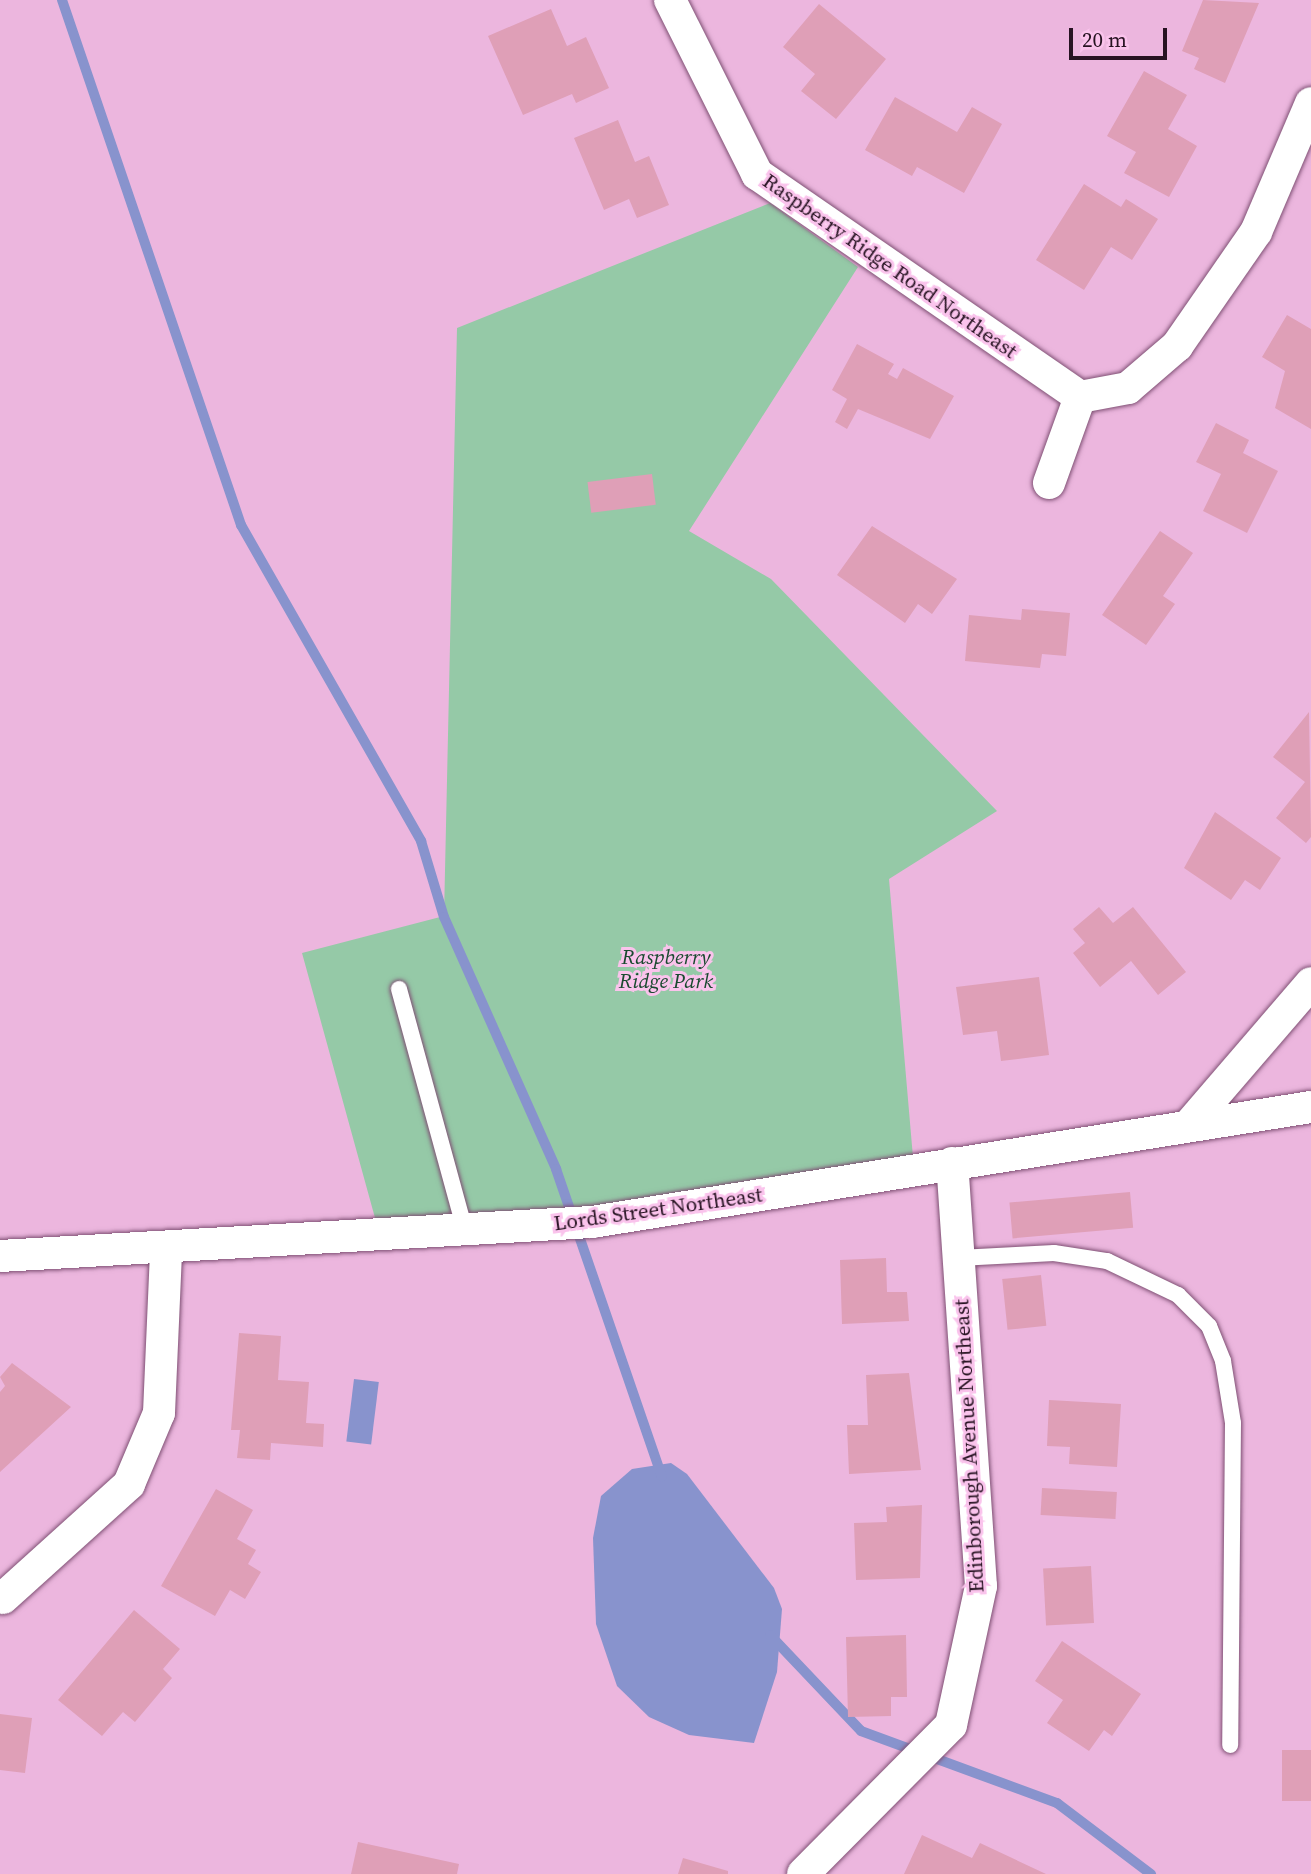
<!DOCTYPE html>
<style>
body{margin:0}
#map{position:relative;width:1311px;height:1874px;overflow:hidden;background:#ecb6de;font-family:"Source Serif 4",serif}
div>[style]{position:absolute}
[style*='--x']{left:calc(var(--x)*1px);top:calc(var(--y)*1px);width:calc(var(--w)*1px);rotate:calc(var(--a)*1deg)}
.green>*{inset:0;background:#95c9a7}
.water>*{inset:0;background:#8893cd;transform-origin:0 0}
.stream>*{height:10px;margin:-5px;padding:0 5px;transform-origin:5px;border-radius:5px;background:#8893cd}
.building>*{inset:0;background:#df9fb7;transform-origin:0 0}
.roads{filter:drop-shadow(0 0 2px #7f5074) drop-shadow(0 0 2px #7f5074)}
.service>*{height:16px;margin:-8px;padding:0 8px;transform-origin:8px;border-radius:8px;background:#fff}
.minor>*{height:32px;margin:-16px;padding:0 16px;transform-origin:16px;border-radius:16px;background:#fff}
span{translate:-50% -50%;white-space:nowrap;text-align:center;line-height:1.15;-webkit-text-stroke:6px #fac3ec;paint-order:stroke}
.street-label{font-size:21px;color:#271322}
.park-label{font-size:21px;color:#194a2f;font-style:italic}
.scale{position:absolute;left:1069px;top:28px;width:98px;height:32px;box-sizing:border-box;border:4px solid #271322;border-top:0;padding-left:9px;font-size:21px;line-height:24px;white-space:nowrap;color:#271322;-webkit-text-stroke:5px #fac3ec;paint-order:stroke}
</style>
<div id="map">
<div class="green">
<div style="clip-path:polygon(770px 203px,858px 267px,689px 531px,771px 579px,997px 811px,889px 879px,914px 1169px,380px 1236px,302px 953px,444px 916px,457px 328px)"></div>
</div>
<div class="water">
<div style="left:354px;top:1379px;width:25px;height:63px;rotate:7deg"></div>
<div style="clip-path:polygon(671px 1463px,687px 1474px,774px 1588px,782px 1609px,777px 1672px,754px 1743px,689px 1735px,649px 1717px,617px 1686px,596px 1624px,593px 1538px,601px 1496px,632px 1469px)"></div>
</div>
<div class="stream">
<div style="--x:62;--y:0;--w:555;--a:71.17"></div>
<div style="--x:241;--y:525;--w:364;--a:60.3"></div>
<div style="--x:421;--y:841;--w:79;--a:73.2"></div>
<div style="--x:444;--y:917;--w:276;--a:66"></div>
<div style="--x:556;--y:1169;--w:325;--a:71"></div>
<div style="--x:770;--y:1635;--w:132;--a:46.5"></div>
<div style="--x:861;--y:1731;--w:209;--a:20.2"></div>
<div style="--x:1057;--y:1803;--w:118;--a:37.1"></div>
</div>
<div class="building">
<div style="clip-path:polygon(1203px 0,1259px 3px,1225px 83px,1194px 69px,1199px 58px,1182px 51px)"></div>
<div style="clip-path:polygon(819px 4px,886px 59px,836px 119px,801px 91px,815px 74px,783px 47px)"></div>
<div style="clip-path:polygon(551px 9px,567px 46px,586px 37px,609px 88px,576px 103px,572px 94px,523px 115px,488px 36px)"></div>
<div style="clip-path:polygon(1144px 71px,1187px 95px,1168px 129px,1197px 146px,1169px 197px,1124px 173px,1136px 152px,1107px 136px)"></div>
<div style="clip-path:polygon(895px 97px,957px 132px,972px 107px,1002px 124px,964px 193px,917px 167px,912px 176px,865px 150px)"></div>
<div style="clip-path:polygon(618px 120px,635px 162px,649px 156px,669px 205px,637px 218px,629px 199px,604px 210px,574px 138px)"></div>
<div style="clip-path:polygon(1084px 184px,1121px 207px,1126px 199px,1158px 219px,1132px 260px,1111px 247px,1084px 290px,1036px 260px)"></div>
<div style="clip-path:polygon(1287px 315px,1311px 329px,1311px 429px,1275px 408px,1285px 371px,1262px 357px)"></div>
<div style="clip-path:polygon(857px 344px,894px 364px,888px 374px,897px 379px,903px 368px,954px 396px,930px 439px,858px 409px,847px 429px,835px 422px,847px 399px,832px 390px)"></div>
<div style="clip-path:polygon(1216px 423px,1249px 440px,1243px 453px,1278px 471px,1247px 533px,1203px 511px,1221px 474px,1196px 462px)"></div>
<div style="left:652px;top:474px;width:31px;height:65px;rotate:83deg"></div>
<div style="clip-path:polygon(872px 526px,957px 579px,932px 614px,918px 604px,905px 623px,837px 575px)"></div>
<div style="clip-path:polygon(1160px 531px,1193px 553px,1163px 596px,1175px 604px,1146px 645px,1102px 615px)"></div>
<div style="clip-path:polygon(1022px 609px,1070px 613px,1066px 656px,1042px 654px,1040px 668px,965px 661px,969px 615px,1021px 620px)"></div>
<div style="clip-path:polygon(1309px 712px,1311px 837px,1306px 843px,1276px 818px,1305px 782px,1273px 757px)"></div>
<div style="clip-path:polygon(1215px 812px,1281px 858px,1260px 890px,1245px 880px,1231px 900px,1184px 868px)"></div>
<div style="clip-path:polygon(1099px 907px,1113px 923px,1133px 907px,1186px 972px,1158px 995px,1131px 961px,1100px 987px,1073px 953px,1085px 943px,1073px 929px)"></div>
<div style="clip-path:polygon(1039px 977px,1049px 1055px,1001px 1061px,997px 1031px,963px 1035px,956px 987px)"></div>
<div style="left:1130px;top:1192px;width:36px;height:121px;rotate:85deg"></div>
<div style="clip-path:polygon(886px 1258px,887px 1292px,907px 1292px,909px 1321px,842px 1324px,840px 1260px)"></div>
<div style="left:1041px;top:1275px;width:51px;height:39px;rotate:84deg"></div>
<div style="clip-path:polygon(239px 1333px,281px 1336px,278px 1380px,309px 1382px,306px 1423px,324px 1424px,323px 1447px,271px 1443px,270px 1460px,237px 1458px,240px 1430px,231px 1430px)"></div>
<div style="clip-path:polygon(12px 1363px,71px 1407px,0 1472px,0 1392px,5px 1386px,0 1377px)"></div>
<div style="clip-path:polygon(909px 1373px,921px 1470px,849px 1474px,847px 1425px,868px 1425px,866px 1375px)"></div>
<div style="clip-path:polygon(1049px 1400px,1121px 1404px,1117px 1467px,1069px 1464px,1070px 1447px,1047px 1446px)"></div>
<div style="left:1042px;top:1488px;width:75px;height:27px;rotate:3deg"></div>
<div style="clip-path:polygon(216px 1489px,253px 1510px,237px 1539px,256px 1550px,248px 1564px,261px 1572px,245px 1599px,230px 1590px,215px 1616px,161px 1586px)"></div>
<div style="clip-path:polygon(922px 1505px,920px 1578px,856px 1580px,854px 1523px,887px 1522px,886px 1507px)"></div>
<div style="left:1091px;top:1566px;width:57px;height:48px;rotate:87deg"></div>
<div style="clip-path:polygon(134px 1610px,180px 1649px,163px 1669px,172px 1678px,135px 1722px,123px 1712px,102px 1736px,58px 1700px)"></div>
<div style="clip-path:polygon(906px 1635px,907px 1697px,891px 1697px,891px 1716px,848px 1717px,846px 1637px)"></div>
<div style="clip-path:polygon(1062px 1641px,1141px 1694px,1112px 1736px,1104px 1730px,1089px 1751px,1047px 1723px,1063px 1700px,1035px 1681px)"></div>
<div style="clip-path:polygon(0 1714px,32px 1718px,25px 1773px,0 1770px)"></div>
<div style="left:1282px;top:1750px;width:29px;height:51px"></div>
<div style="clip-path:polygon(922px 1835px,972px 1858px,980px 1843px,1046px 1874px,904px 1874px)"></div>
<div style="clip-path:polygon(358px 1842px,459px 1864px,457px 1874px,351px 1874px)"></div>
<div style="clip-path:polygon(683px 1858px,728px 1871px,728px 1874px,678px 1874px)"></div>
</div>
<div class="roads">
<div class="service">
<div style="--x:399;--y:989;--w:251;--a:74.7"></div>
<div style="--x:959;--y:1258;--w:95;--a:-3"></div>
<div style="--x:1054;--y:1253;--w:54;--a:8.6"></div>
<div style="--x:1107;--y:1261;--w:79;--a:25.6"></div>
<div style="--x:1178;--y:1295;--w:44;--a:45"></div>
<div style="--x:1209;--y:1326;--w:38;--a:68"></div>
<div style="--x:1223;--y:1361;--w:63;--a:80.8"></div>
<div style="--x:1233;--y:1423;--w:322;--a:90.5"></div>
</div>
<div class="minor">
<div style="--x:670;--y:0;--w:195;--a:63.4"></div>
<div style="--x:757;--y:174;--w:393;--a:34.6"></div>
<div style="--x:1049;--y:483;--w:91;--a:-70.2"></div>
<div style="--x:1080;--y:397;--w:49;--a:-10.6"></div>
<div style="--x:1128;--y:388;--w:65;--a:-40.6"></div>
<div style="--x:1177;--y:346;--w:139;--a:-55.3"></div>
<div style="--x:1256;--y:232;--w:140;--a:-66.9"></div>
<div style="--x:1189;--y:1125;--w:187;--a:-49.3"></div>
<div style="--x:0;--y:1256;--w:593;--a:-3.29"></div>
<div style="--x:592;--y:1222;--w:728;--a:-9.09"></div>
<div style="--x:3;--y:1598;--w:170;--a:-42.1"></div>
<div style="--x:129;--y:1484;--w:77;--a:-67.1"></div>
<div style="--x:159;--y:1413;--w:162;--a:-87.5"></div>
<div style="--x:803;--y:1874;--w:210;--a:-45.2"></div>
<div style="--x:951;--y:1725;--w:142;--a:-77.8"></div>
<div style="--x:981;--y:1586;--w:424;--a:-93.9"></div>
</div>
</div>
<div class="street-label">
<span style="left:890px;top:266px;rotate:35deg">Raspberry Ridge Road Northeast</span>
<span style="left:658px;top:1209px;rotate:-8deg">Lords Street Northeast</span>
<span style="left:969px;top:1446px;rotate:-93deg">Edinborough Avenue Northeast</span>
</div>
<div class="park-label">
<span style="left:666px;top:969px">Raspberry<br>Ridge Park</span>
</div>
<div class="scale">20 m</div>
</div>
